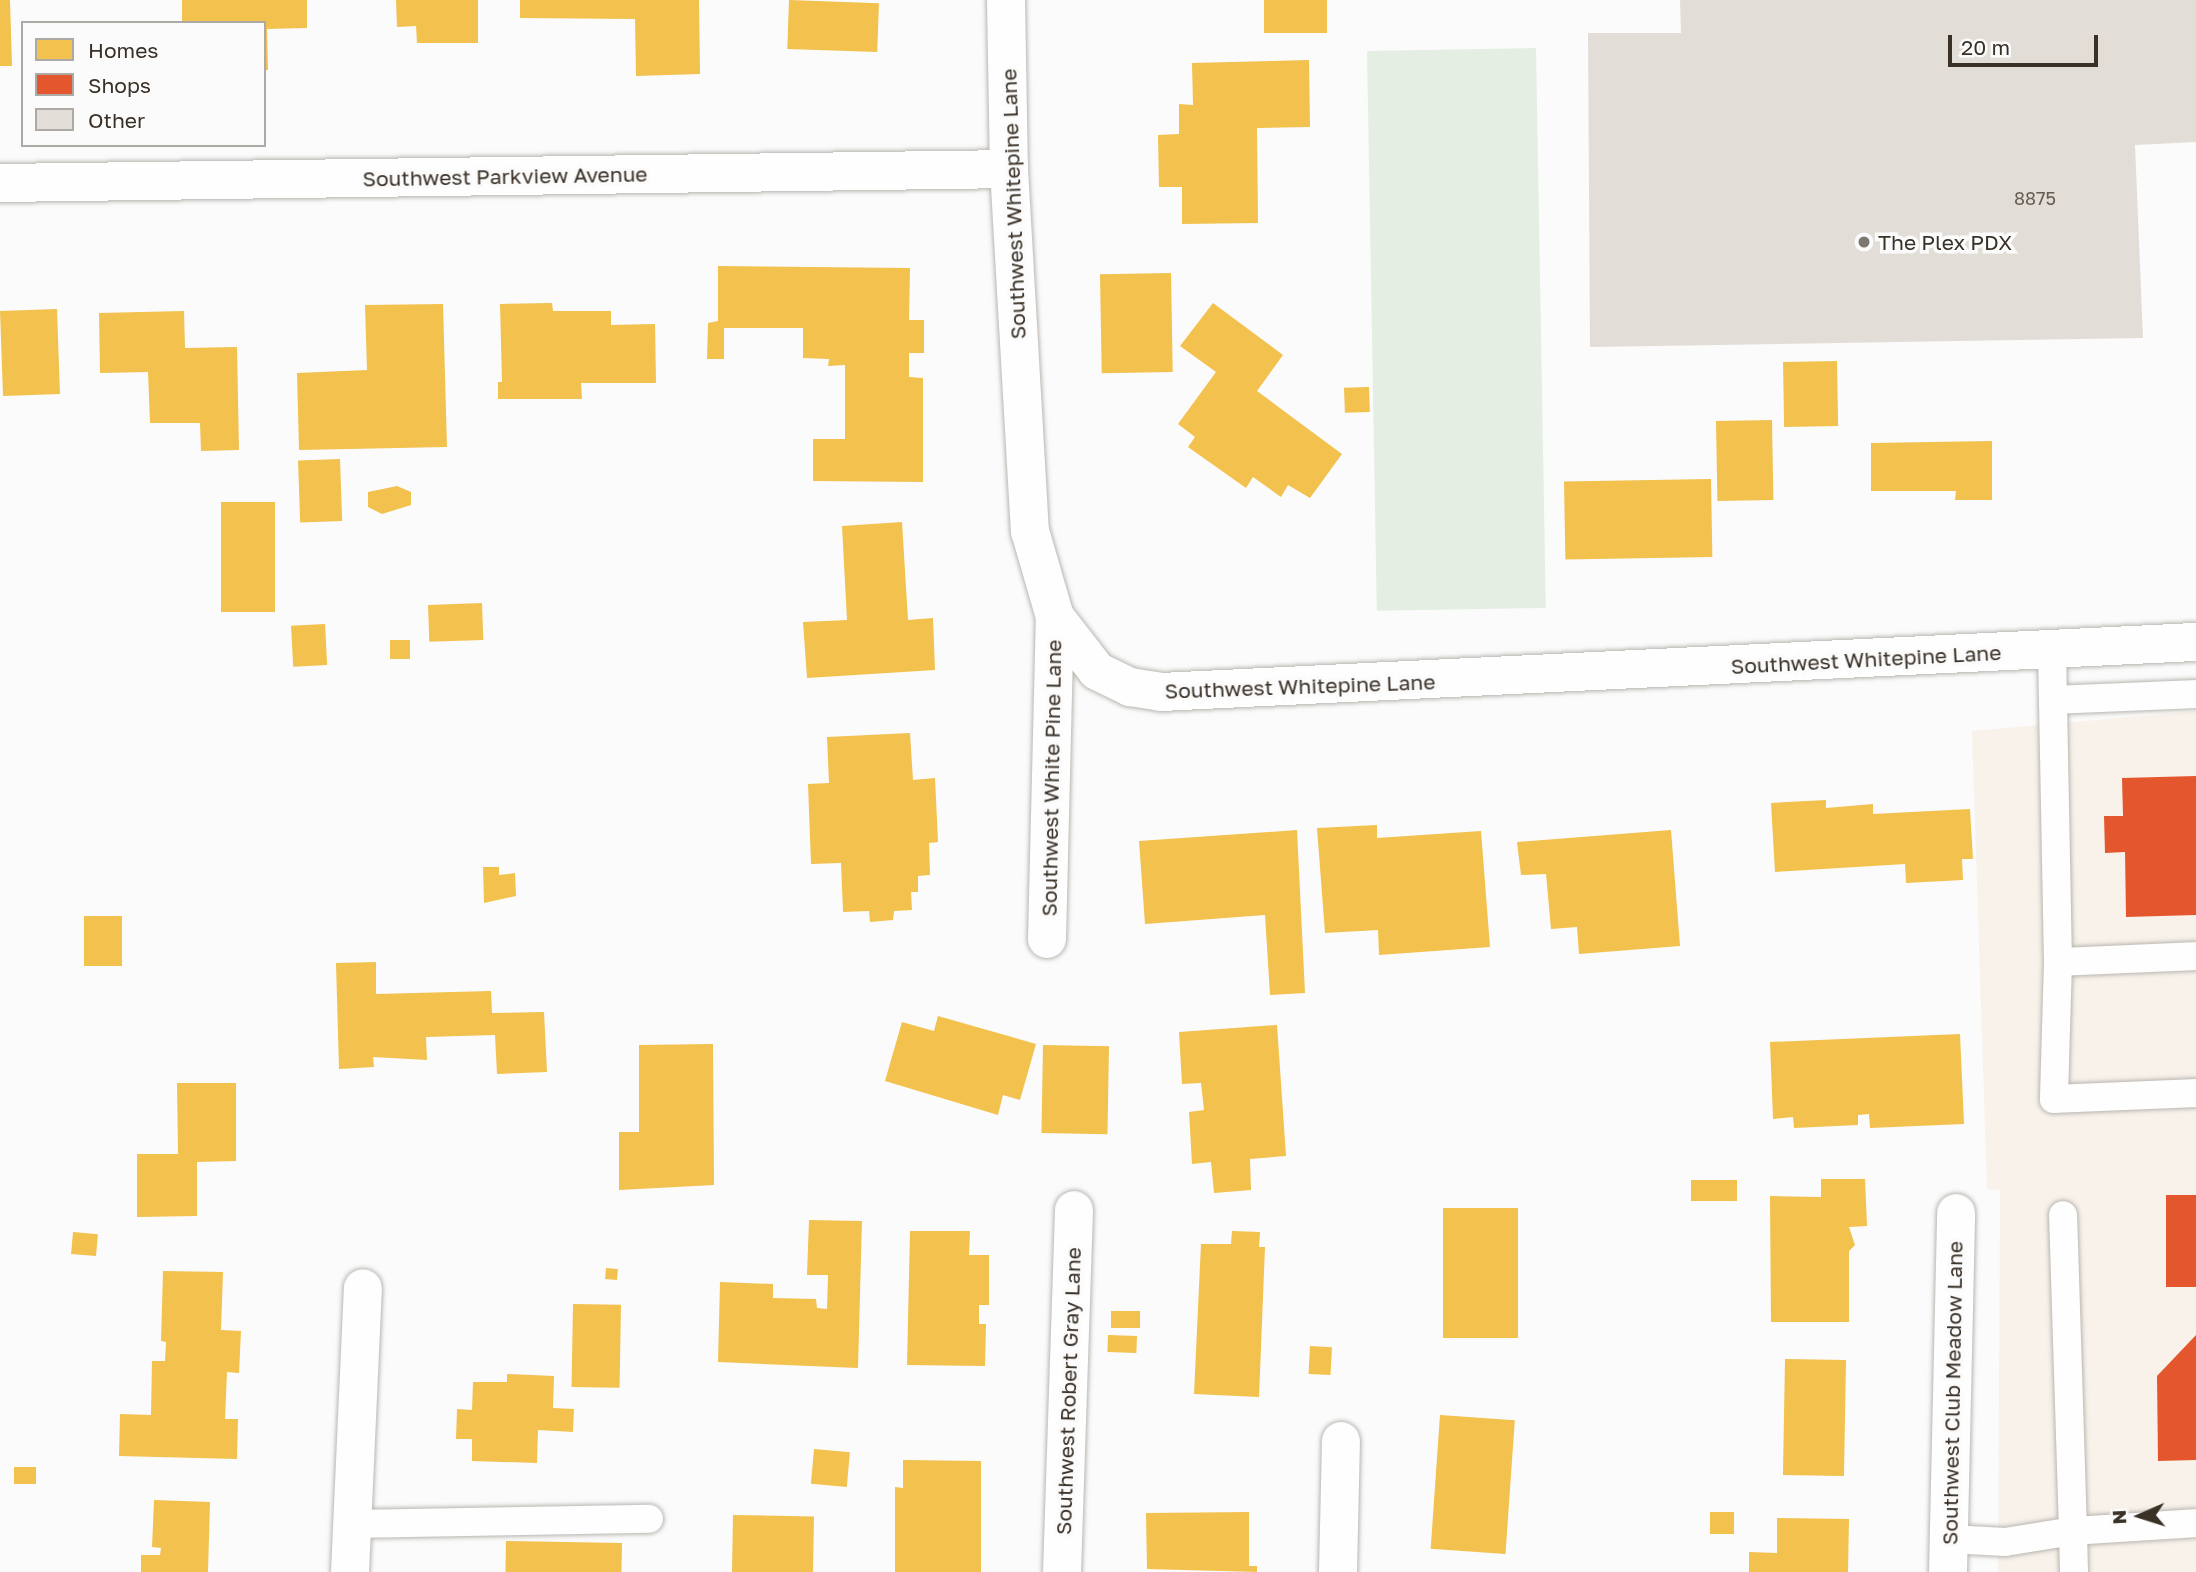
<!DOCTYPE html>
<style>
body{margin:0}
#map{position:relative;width:2196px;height:1572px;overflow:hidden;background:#fbfbfb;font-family:"Golos Text",sans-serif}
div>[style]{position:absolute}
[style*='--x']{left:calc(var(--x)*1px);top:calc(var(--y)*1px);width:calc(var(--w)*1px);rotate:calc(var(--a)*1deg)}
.built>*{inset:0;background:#f8f2eb}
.green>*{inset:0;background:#e4eee3;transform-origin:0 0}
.homes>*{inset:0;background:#f2c14e;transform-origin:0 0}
.shops>*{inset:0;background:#e4572e;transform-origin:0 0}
.building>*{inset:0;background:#e3ddd7}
.roads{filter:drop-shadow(0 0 2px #bab6b1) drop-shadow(0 0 2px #bab6b1)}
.service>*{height:28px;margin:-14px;padding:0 14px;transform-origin:14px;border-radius:14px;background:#fefefe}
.minor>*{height:38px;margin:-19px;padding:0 19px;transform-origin:19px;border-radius:19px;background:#fefefe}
.dots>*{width:19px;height:19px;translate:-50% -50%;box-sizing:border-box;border:4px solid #fbfbfb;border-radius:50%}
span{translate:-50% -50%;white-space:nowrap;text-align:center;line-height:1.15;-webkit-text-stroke:7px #fbfbfb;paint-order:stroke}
.number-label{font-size:18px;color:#645b52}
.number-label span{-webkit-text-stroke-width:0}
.street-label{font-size:21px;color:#393026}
.poi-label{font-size:21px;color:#393026}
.left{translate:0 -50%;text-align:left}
.legend{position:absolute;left:21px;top:21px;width:245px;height:126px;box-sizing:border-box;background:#fbfbfb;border:2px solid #adaaa6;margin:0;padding:9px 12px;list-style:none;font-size:21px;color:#393026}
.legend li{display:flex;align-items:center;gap:14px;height:35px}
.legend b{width:35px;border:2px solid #adaaa6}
.north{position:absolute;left:2105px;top:1481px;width:70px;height:70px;-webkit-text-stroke:5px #fbfbfb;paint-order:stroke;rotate:267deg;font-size:19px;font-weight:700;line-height:28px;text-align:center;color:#393026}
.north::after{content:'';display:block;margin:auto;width:24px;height:32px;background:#393026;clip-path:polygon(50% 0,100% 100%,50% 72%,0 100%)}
.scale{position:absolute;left:1948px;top:35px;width:150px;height:32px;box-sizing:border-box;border:4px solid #393026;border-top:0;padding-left:9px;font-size:21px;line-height:24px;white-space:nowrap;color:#393026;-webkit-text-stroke:5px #fbfbfb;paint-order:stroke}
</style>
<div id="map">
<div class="built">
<div style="clip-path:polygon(2196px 711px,2196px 1572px,1998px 1572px,2000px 1190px,1987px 1189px,1972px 731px)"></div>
</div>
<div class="green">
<div style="left:1536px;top:48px;width:560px;height:169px;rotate:89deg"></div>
</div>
<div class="homes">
<div style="clip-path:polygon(0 0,10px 0,12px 66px,0 66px)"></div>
<div style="clip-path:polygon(182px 0,307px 0,307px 28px,267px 29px,268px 70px,264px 70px,264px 23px,182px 23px)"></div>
<div style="clip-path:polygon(396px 0,478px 0,478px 43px,417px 43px,416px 26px,397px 27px)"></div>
<div style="clip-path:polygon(520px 0,699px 0,700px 74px,636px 76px,635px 19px,520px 18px)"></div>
<div style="left:789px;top:0;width:90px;height:49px;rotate:2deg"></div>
<div style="left:1264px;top:0;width:63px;height:33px"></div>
<div style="clip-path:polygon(1309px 60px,1310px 127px,1257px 128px,1258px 223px,1182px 224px,1182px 187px,1159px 187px,1158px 135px,1179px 134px,1179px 104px,1193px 105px,1192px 63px)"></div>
<div style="clip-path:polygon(718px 266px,910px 268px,909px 320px,924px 320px,924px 353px,909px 353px,909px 377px,923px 378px,923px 482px,813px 481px,813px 439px,845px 439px,845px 365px,828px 366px,829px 359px,803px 358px,803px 328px,724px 328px,724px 359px,707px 359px,708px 323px,718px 321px)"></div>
<div style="left:1171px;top:273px;width:99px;height:71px;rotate:89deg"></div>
<div style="clip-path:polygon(552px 303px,553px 311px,611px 311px,611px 325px,655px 324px,656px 383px,581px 383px,582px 399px,498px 399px,498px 382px,502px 382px,500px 304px)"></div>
<div style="clip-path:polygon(1213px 303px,1283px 355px,1257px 391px,1342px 454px,1310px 498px,1288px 485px,1281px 497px,1253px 477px,1246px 488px,1188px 447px,1195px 437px,1178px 424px,1216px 372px,1180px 346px)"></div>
<div style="clip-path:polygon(443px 304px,447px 447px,299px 450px,297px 373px,367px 370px,365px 305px)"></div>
<div style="left:57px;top:309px;width:85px;height:57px;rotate:88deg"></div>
<div style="clip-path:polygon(184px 311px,185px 348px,237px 347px,239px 450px,201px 451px,200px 423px,150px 423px,148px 372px,100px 373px,99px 313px)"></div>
<div style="left:1837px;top:361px;width:65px;height:54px;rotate:89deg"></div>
<div style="left:1369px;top:387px;width:25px;height:25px;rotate:88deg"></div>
<div style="left:1772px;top:420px;width:80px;height:56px;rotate:89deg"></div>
<div style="clip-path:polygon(1992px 441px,1992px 500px,1955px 500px,1956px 491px,1871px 491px,1871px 443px)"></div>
<div style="left:340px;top:459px;width:62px;height:42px;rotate:88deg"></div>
<div style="left:1711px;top:479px;width:78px;height:147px;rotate:89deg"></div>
<div style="clip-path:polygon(397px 486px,411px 492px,411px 505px,382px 514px,368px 507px,368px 492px)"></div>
<div style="left:221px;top:502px;width:54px;height:110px"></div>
<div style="clip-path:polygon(902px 522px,908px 620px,933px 618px,935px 670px,807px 678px,803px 622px,847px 620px,842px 526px)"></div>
<div style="left:482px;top:603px;width:37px;height:54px;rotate:88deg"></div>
<div style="left:325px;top:624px;width:41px;height:34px;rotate:87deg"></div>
<div style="left:390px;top:640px;width:20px;height:19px"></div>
<div style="clip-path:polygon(910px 733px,913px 780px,935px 778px,938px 842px,929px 843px,930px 875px,918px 876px,918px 892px,911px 892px,912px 910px,894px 911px,893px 920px,870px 922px,869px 911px,843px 912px,841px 863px,811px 864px,808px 784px,829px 783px,827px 737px)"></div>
<div style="clip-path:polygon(1826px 800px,1826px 808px,1873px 804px,1873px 814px,1970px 809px,1973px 859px,1962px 859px,1963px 880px,1906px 883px,1905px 864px,1775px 872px,1771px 803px)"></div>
<div style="clip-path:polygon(1377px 825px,1377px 838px,1481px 831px,1490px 947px,1379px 955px,1378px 930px,1325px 933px,1317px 828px)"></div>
<div style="clip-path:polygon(1297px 830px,1305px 993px,1270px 995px,1265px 915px,1145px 924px,1139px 841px)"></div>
<div style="clip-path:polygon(1671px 830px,1680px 946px,1579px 954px,1577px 927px,1551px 929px,1546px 874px,1521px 875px,1517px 842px)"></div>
<div style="clip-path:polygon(483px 867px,499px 867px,499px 875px,515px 873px,516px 896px,484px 903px)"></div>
<div style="left:122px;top:916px;width:50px;height:38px;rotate:90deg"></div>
<div style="clip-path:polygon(376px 962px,376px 994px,491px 991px,492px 1013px,544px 1012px,547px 1072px,497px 1074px,495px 1035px,426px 1037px,427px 1060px,373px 1057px,374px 1067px,339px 1069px,336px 963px)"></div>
<div style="clip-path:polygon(938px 1016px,1036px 1044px,1020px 1100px,1003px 1095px,998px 1115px,885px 1081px,902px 1022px,934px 1031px)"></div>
<div style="clip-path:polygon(1277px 1025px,1286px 1156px,1250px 1159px,1251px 1190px,1214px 1193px,1211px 1162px,1192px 1164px,1189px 1112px,1204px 1110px,1201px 1083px,1182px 1084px,1179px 1032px)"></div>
<div style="clip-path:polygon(1960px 1034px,1964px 1124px,1870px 1128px,1869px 1114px,1858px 1115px,1858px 1125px,1794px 1128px,1793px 1117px,1773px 1119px,1770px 1042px)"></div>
<div style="clip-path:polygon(713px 1044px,714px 1185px,619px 1190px,619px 1132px,639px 1132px,639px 1045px)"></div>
<div style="left:1043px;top:1045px;width:66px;height:88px;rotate:1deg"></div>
<div style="clip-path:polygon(177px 1083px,236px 1083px,236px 1161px,197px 1162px,197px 1216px,137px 1217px,137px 1154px,178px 1154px)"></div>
<div style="clip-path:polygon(1821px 1179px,1865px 1179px,1867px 1226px,1849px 1227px,1855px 1245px,1849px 1251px,1849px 1322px,1771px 1322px,1770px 1196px,1821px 1197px)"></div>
<div style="left:1691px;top:1180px;width:46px;height:21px"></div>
<div style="left:1443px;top:1208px;width:75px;height:130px"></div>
<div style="clip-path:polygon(809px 1220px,862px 1221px,858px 1368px,718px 1362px,720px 1282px,773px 1284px,773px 1298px,816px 1299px,817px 1308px,827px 1309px,828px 1275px,807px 1275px)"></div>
<div style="clip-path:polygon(910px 1231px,970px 1231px,969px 1255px,989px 1255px,989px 1305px,979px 1305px,979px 1324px,986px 1324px,985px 1366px,907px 1365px)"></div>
<div style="clip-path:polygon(1232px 1231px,1260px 1232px,1259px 1247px,1265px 1247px,1259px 1397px,1194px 1394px,1201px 1244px,1231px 1244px)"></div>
<div style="left:73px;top:1232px;width:25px;height:22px;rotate:5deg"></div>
<div style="left:606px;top:1268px;width:12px;height:11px;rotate:5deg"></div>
<div style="clip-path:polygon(163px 1271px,223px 1272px,221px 1330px,241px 1331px,239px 1373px,227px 1372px,225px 1419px,238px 1419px,237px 1459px,119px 1456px,120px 1414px,151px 1415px,152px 1361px,165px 1361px,166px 1342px,161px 1341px)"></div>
<div style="left:573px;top:1304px;width:48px;height:83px;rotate:1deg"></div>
<div style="left:1140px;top:1311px;width:17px;height:29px;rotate:90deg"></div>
<div style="left:1108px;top:1335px;width:29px;height:17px;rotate:2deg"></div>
<div style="left:1310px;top:1346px;width:22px;height:28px;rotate:3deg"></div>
<div style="left:1785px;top:1359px;width:61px;height:116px;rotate:1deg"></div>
<div style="clip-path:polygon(507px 1374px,554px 1376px,553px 1408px,574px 1409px,573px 1432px,538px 1430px,537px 1463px,472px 1461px,472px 1439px,456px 1439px,457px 1409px,472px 1410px,473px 1382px,507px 1382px)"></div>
<div style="left:1440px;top:1415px;width:75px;height:134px;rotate:4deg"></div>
<div style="left:814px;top:1449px;width:36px;height:35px;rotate:5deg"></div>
<div style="clip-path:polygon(903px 1460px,981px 1461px,981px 1572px,895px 1572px,895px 1487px,903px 1488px)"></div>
<div style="left:14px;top:1467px;width:22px;height:17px"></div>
<div style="clip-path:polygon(154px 1500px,210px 1502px,208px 1572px,141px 1572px,141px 1555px,160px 1555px,161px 1548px,152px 1547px)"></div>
<div style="clip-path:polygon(1249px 1512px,1249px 1566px,1257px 1566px,1257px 1572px,1147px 1569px,1146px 1513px)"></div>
<div style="left:1710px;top:1512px;width:24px;height:22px"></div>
<div style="left:733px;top:1515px;width:81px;height:57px;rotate:1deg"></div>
<div style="clip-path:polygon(1777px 1518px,1849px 1519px,1848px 1572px,1749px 1572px,1749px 1552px,1777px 1553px)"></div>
<div style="left:506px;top:1541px;width:116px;height:31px;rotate:1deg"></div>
</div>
<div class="shops">
<div style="clip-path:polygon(2196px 776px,2196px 915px,2126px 917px,2125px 852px,2105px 853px,2104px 816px,2123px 816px,2122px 778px)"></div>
<div style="left:2166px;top:1195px;width:30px;height:92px"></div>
<div style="clip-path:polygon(2196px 1335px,2196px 1460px,2158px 1461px,2157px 1376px)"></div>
</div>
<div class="building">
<div style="clip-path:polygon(1680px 0,2196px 0,2196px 142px,2135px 145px,2143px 338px,1590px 347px,1588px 33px,1681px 33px)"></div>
</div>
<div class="roads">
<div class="service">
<div style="--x:2052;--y:650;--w:312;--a:88.9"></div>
<div style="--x:2054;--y:700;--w:142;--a:-2.4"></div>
<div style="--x:2196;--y:956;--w:138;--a:177.5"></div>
<div style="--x:2058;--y:962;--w:137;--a:91.7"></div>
<div style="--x:2054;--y:1099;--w:142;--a:-2.4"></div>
<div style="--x:352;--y:1524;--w:297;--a:-1"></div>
<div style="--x:1949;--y:1539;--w:56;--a:3.1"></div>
<div style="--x:2005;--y:1542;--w:69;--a:-9.2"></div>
<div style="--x:2073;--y:1531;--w:316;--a:-91.8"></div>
<div style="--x:2074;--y:1572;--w:41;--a:-91.4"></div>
<div style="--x:2073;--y:1531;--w:123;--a:-3.7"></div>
</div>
<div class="minor">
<div style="--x:1006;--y:0;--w:169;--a:89"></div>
<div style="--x:1009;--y:169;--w:363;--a:86.7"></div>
<div style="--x:1030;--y:531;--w:90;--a:73.8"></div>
<div style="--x:1055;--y:617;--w:68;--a:52.1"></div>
<div style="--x:1097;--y:671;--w:37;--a:26"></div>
<div style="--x:1130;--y:687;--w:31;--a:9"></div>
<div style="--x:1161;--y:692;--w:1036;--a:-2.77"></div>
<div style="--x:0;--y:183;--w:1009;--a:-0.79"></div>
<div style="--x:1047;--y:939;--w:322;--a:-88.6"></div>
<div style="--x:350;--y:1572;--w:284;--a:-87.4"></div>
<div style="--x:1062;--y:1572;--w:362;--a:-88.1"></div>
<div style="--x:1338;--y:1572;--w:131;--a:-88.7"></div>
<div style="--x:1948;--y:1572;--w:359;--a:-88.7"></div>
</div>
</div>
<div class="dots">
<div style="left:1864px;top:242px;background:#7d7771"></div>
</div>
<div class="number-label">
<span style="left:2035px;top:198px">8875</span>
</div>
<div class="street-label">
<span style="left:505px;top:176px;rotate:-1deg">Southwest Parkview Avenue</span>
<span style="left:1013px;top:204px;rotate:-92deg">Southwest Whitepine Lane</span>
<span style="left:1866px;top:659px;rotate:-3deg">Southwest Whitepine Lane</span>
<span style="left:1300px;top:686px;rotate:-2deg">Southwest Whitepine Lane</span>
<span style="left:1051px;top:778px;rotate:-89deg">Southwest White Pine Lane</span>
<span style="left:1068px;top:1391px;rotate:-88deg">Southwest Robert Gray Lane</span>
<span style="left:1952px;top:1393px;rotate:-89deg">Southwest Club Meadow Lane</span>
</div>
<div class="poi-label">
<span class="left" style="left:1878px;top:242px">The Plex PDX</span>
</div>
<ul class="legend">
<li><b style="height:19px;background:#f2c14e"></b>Homes</li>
<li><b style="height:19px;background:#e4572e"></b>Shops</li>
<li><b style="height:19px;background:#e3ddd7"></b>Other</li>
</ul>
<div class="north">N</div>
<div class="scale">20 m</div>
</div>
